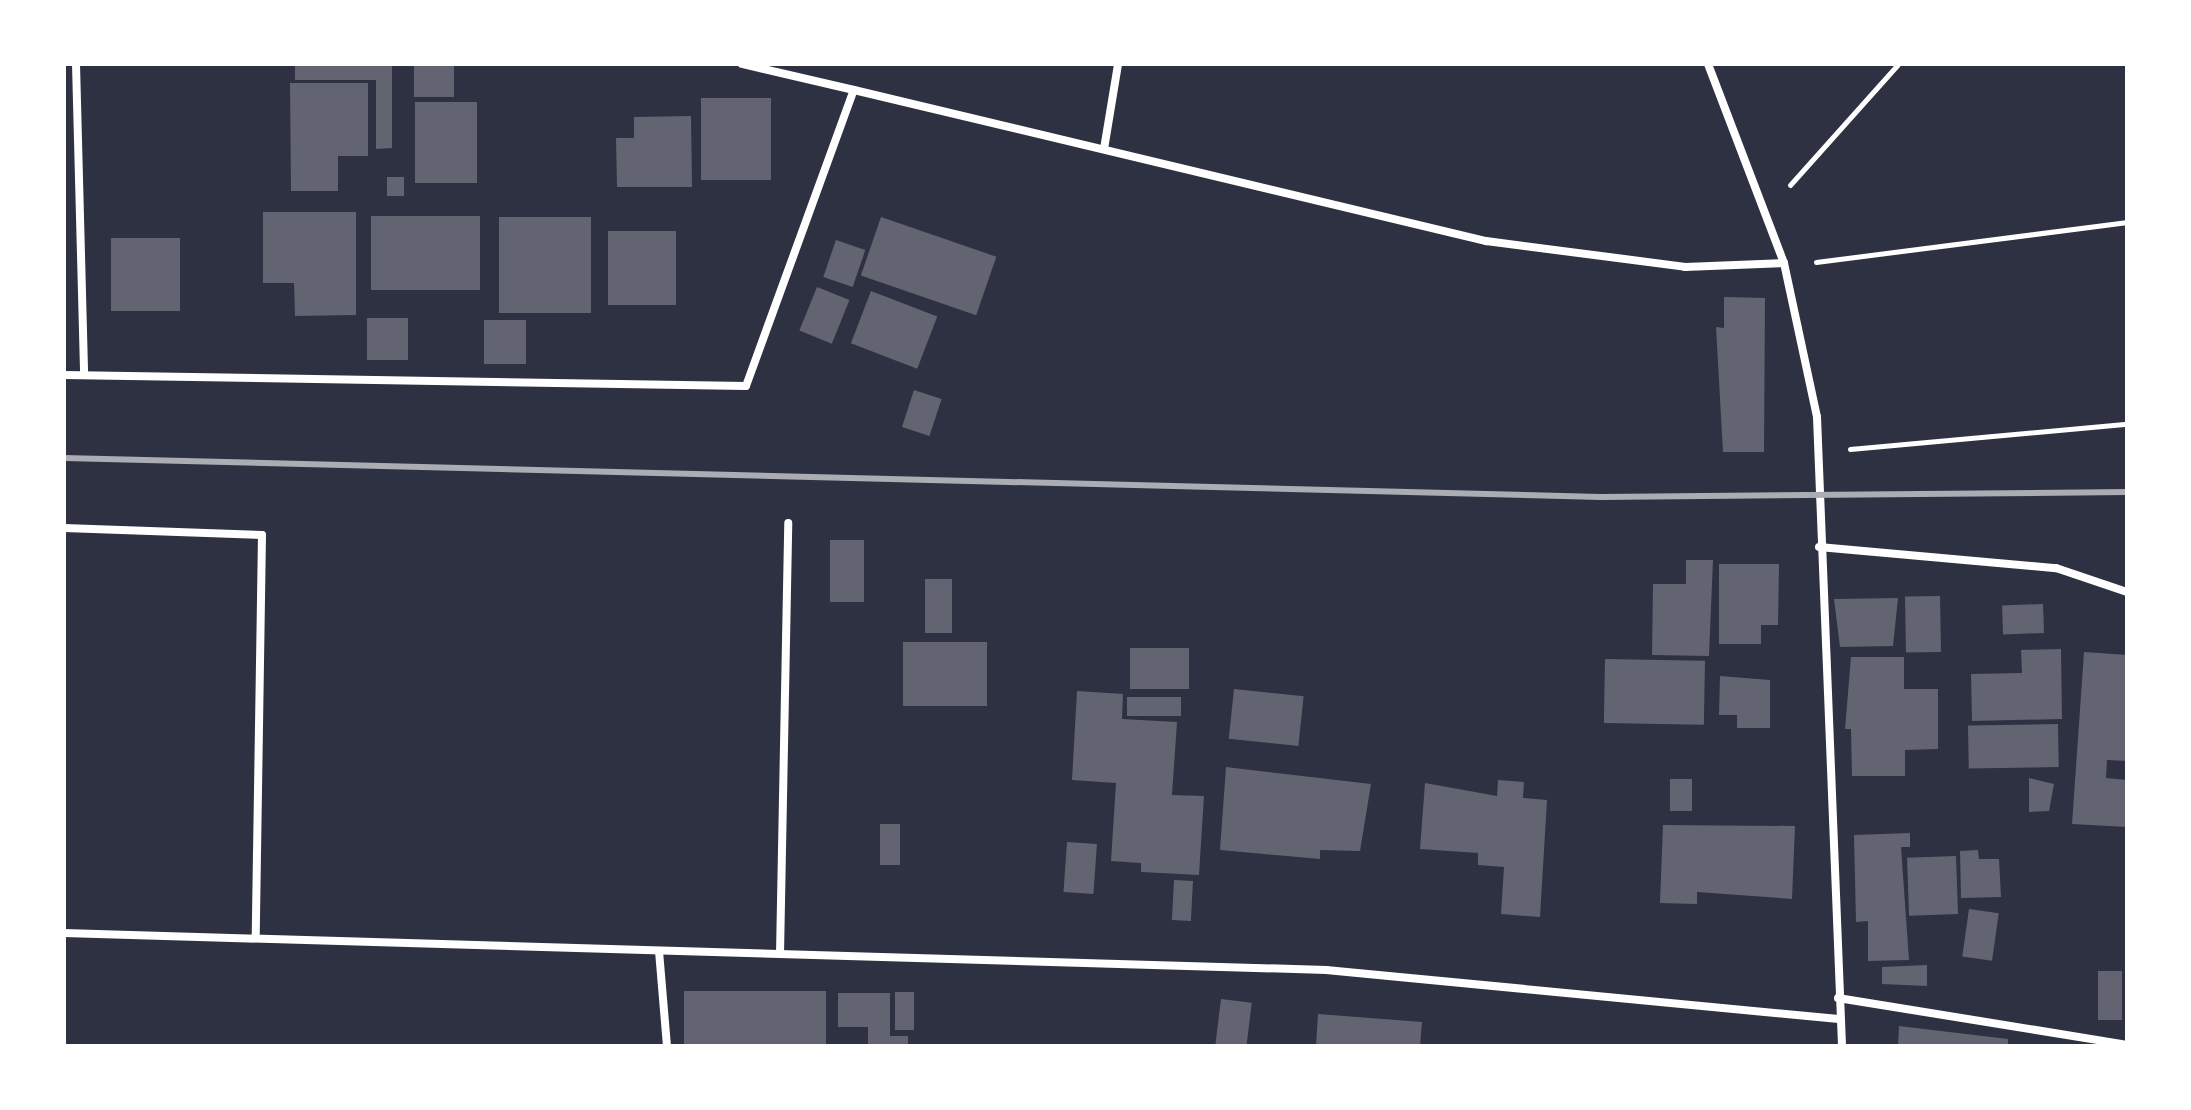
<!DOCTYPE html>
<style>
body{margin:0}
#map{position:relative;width:2191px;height:1110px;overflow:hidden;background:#2d3142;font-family:Barlow,sans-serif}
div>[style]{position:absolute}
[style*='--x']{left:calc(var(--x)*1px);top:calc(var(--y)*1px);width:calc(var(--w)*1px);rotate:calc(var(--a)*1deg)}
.building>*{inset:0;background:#626471;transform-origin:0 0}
.path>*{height:5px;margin:-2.5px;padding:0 2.5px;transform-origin:2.5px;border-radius:2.5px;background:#fff}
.minor>*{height:8px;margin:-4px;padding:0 4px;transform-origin:4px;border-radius:4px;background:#fff}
.rail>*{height:6px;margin:-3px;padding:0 3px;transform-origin:3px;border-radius:3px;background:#abadb3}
span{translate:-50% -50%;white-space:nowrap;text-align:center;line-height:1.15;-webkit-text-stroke:6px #fff;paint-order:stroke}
.frame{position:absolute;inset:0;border:66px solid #fff;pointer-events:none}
</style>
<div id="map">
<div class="building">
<div style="clip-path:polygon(295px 64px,392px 64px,392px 148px,376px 149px,376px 80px,295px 80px)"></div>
<div style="left:414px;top:64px;width:40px;height:33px"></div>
<div style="clip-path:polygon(290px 83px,368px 83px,368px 156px,338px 156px,338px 191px,291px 191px)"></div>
<div style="left:771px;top:98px;width:82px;height:70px;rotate:90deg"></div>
<div style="left:415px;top:102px;width:62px;height:81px"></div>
<div style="clip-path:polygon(691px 116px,692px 187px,617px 187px,616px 138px,634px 138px,634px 117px)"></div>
<div style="left:404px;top:177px;width:19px;height:17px;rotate:90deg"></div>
<div style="clip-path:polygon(263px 212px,356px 212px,356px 315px,295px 316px,294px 283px,263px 283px)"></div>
<div style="left:480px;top:216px;width:74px;height:109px;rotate:90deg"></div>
<div style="left:499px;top:217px;width:92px;height:96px"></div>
<div style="left:881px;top:217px;width:122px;height:62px;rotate:19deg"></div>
<div style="left:676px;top:231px;width:74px;height:68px;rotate:90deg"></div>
<div style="left:111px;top:238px;width:69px;height:73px"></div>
<div style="left:836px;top:240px;width:31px;height:39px;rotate:19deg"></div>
<div style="left:817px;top:287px;width:35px;height:47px;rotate:22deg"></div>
<div style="left:871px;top:291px;width:71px;height:56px;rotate:21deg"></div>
<div style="clip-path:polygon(1724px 297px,1765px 298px,1764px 452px,1723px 452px,1716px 327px,1724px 328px)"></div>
<div style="left:367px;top:318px;width:41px;height:42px"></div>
<div style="left:484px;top:320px;width:42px;height:44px"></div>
<div style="left:914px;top:390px;width:29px;height:39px;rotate:18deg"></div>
<div style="left:830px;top:540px;width:34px;height:62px"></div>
<div style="clip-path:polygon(1686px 560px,1713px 560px,1709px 656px,1652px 655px,1653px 584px,1686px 584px)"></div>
<div style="clip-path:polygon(1719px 564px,1779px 564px,1778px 625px,1761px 625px,1761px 644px,1719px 644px)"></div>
<div style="left:925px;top:579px;width:27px;height:54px"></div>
<div style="left:1940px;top:596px;width:56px;height:35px;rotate:89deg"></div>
<div style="clip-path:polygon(1898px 598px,1893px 646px,1840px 647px,1834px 599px)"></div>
<div style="left:2043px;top:604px;width:29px;height:41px;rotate:88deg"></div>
<div style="left:903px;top:642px;width:84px;height:64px"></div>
<div style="left:1130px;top:648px;width:59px;height:41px"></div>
<div style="clip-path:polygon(2061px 649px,2062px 719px,1972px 721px,1971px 674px,2022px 673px,2021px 650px)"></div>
<div style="clip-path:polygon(2084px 652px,2127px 655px,2127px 761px,2107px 760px,2106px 778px,2127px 780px,2127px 827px,2072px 824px)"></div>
<div style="clip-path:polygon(1851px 657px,1904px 657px,1904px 689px,1938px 689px,1938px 749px,1905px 750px,1905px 776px,1852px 776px,1851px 729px,1845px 729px)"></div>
<div style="left:1605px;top:659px;width:100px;height:64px;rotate:1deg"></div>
<div style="clip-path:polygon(1720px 676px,1770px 680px,1770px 728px,1737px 728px,1737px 715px,1719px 715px)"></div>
<div style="left:1234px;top:689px;width:70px;height:50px;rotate:6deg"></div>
<div style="clip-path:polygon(1077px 691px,1123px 694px,1122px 719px,1177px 722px,1172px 795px,1204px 796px,1199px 875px,1141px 872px,1141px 863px,1111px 861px,1116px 783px,1072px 780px)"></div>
<div style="left:1127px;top:697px;width:54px;height:19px"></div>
<div style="left:2058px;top:724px;width:43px;height:90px;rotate:89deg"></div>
<div style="clip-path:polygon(1226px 767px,1371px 784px,1360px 851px,1320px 850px,1320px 859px,1220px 850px)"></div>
<div style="clip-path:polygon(2029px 778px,2054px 784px,2049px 811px,2029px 812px)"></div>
<div style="left:1670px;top:779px;width:22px;height:32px"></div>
<div style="clip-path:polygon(1498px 780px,1524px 782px,1523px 798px,1547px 800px,1540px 917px,1501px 914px,1504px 867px,1478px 865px,1478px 853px,1420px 849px,1425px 783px,1497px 796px)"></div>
<div style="left:880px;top:824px;width:20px;height:41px"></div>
<div style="clip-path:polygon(1663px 825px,1795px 826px,1792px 899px,1697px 892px,1697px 904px,1660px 903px)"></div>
<div style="clip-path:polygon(1910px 833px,1910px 847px,1901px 847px,1909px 960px,1868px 961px,1868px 921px,1856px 922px,1854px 835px)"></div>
<div style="left:1067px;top:842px;width:30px;height:50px;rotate:4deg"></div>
<div style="clip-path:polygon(1978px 850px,1979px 859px,1999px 859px,2001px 897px,1961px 898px,1960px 851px)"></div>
<div style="left:1956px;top:856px;width:58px;height:49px;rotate:88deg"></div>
<div style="left:1174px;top:880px;width:19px;height:40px;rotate:3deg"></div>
<div style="left:1969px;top:909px;width:30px;height:48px;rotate:8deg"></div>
<div style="clip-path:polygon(1927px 965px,1927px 986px,1882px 984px,1882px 967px)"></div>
<div style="left:2098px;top:971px;width:24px;height:49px"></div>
<div style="left:684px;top:991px;width:142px;height:56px"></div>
<div style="left:895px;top:992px;width:19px;height:38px"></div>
<div style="clip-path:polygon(838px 993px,890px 993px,890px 1036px,908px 1036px,908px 1046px,868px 1046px,868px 1027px,838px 1027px)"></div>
<div style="left:1221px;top:999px;width:31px;height:48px;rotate:7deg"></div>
<div style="clip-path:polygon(1318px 1014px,1422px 1022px,1420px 1046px,1316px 1046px)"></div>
<div style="clip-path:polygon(1899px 1026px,2008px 1039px,2008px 1046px,1898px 1046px)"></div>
</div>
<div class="path">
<div style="--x:1790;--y:185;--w:162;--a:-48.2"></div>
<div style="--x:1816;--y:262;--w:314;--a:-7.3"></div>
<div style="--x:1850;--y:449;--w:278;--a:-5.2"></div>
</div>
<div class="minor">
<div style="--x:76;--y:64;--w:311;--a:88.5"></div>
<div style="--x:1708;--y:64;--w:213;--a:69.1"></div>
<div style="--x:1784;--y:263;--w:157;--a:77.9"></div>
<div style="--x:1817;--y:417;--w:629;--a:87.72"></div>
<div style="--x:854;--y:90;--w:650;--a:13.44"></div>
<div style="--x:1486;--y:241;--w:201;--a:7.4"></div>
<div style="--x:1685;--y:267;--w:99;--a:-2.3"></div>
<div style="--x:1104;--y:149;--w:86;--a:-80.6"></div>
<div style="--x:64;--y:375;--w:682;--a:0.92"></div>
<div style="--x:746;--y:386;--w:315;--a:-70"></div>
<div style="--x:854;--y:90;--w:115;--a:-166.9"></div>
<div style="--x:64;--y:528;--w:198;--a:2"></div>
<div style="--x:262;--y:535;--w:402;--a:90.9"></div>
<div style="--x:1819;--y:547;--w:238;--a:5.1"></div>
<div style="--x:2056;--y:568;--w:75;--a:18.7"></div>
<div style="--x:64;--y:933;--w:1263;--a:1.68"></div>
<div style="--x:1326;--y:970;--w:515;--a:5.46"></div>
<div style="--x:659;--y:951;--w:95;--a:85.2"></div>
<div style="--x:780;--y:954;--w:431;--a:-88.9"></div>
<div style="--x:1838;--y:998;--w:293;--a:9.2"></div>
</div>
<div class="rail">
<div style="--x:64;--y:458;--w:1537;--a:1.45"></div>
<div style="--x:1601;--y:497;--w:526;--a:-0.54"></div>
</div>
<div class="frame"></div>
</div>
